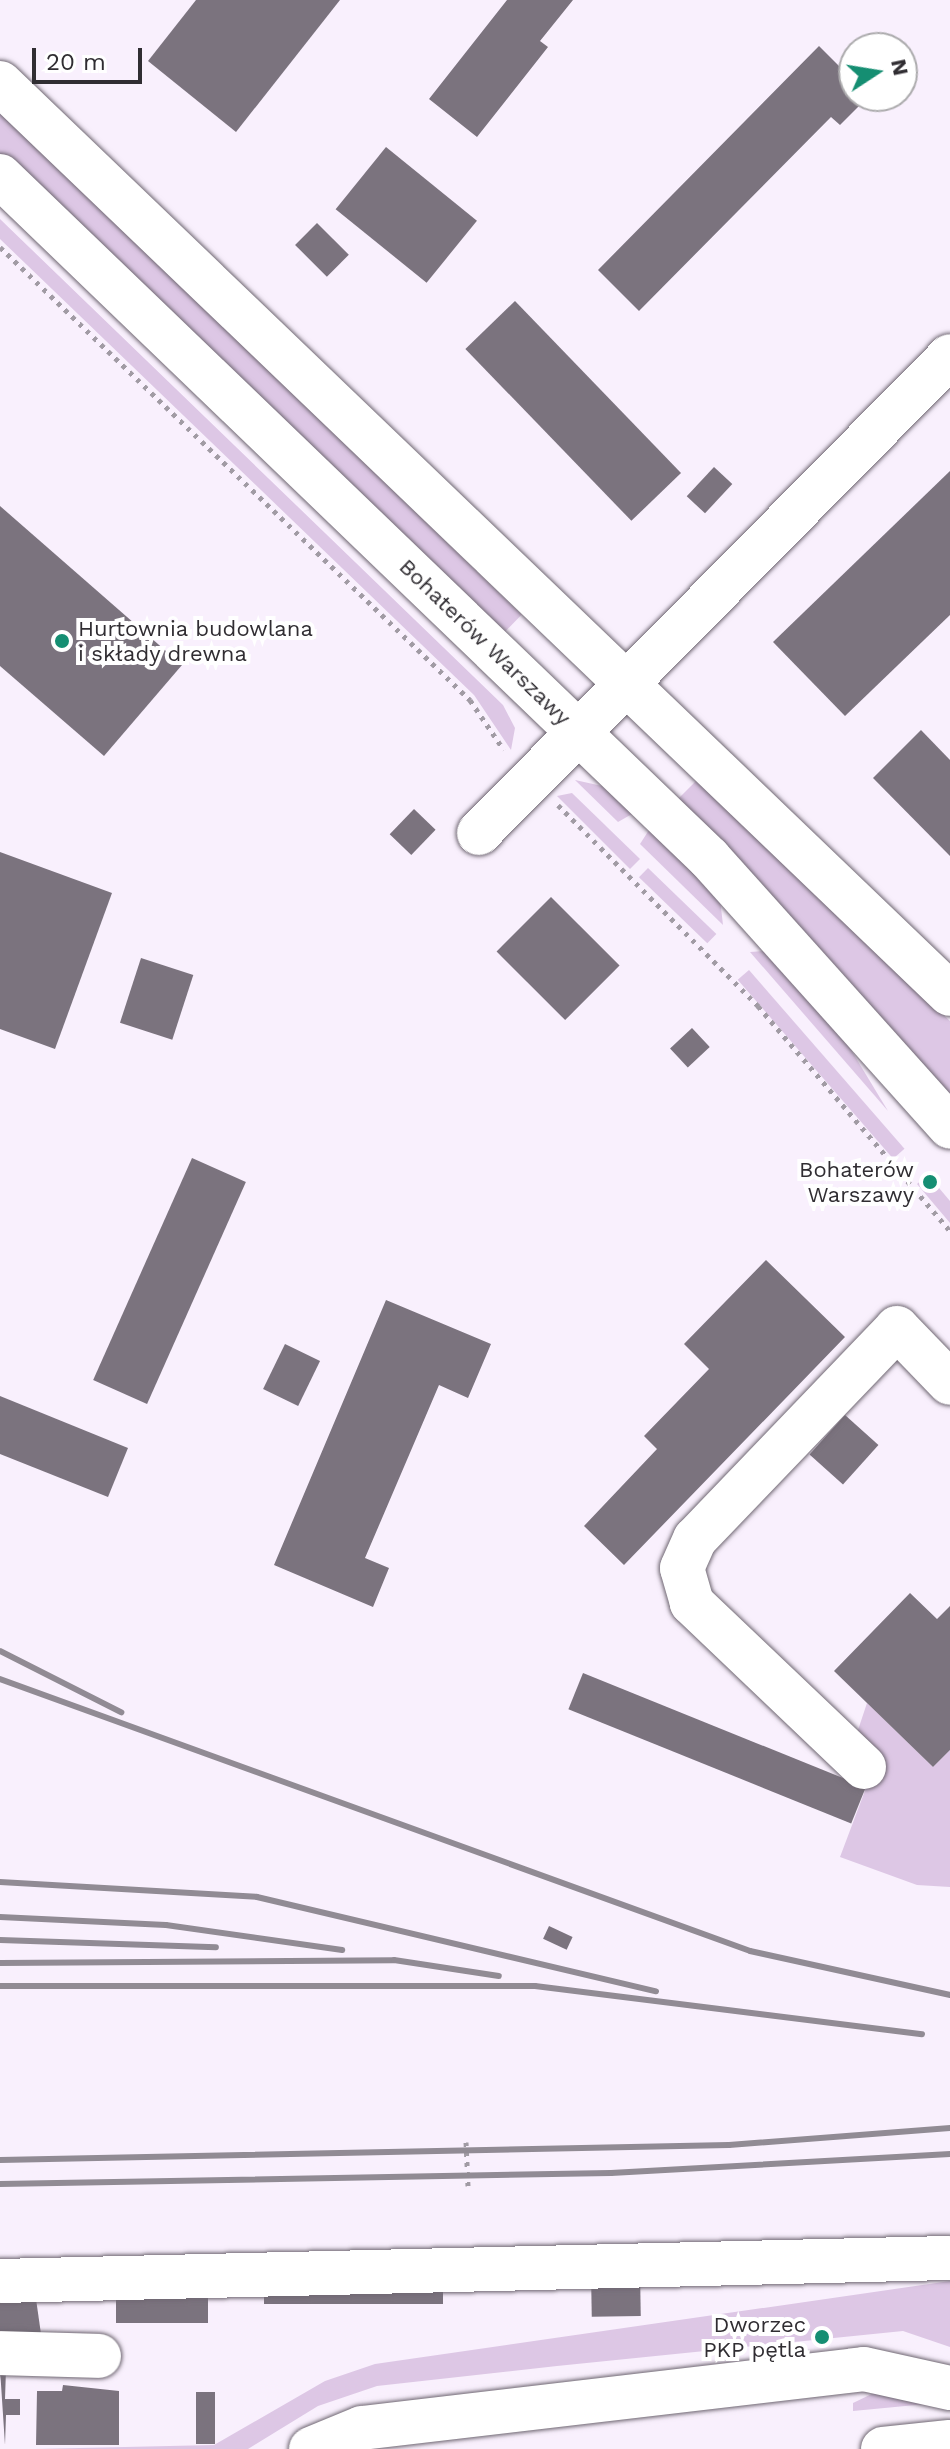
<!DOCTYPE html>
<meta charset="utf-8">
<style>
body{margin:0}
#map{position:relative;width:950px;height:2449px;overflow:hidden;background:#f9f0fd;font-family:"Work Sans",sans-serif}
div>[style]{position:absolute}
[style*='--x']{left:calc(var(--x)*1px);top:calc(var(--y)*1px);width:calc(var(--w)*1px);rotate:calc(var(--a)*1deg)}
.green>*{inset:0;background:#ddc7e5;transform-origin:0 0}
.building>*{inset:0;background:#7b737e;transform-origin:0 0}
.path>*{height:5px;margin-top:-2.5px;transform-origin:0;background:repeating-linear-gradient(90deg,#a19ba4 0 4px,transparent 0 10px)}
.roads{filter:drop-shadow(0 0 2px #6f6772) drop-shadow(0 0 2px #6f6772)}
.minor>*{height:44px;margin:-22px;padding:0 22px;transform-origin:22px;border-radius:22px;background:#fff}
.rail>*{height:6px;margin:-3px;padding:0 3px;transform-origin:3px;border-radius:3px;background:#918b94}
.dots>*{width:22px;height:22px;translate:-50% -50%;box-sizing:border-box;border:4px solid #fff;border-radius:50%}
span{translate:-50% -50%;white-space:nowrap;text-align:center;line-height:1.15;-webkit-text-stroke:8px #fff;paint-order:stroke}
.poi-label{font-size:22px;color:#302d32}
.left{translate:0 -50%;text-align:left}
.right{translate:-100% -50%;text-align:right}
.street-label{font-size:22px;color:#302d32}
.north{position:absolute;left:838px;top:32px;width:80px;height:80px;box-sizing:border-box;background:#fff;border:2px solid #acabad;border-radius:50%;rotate:78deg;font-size:22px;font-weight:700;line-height:32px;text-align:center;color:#302d32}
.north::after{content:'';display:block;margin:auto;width:28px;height:36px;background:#158e72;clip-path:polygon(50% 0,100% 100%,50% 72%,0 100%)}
.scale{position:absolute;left:32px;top:48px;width:110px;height:36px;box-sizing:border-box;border:4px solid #302d32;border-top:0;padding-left:10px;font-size:24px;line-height:28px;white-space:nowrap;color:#302d32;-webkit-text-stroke:6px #fff;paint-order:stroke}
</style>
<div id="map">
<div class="green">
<div style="left:0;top:111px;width:725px;height:37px;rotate:44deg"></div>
<div style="clip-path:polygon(0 219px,503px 705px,515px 728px,511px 750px,474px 695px,0 239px)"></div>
<div style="clip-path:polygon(575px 780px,602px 786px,632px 814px,618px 822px)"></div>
<div style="clip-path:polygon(696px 781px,950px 1021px,950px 1097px,759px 881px,676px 801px)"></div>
<div style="clip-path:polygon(572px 793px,640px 859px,630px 869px,557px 796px)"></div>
<div style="clip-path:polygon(649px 830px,720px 899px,723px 925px,640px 844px)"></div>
<div style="left:648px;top:868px;width:95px;height:13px;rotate:44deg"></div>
<div style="clip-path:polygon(764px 951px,839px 1030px,888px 1111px,750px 952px)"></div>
<div style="left:749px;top:970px;width:237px;height:15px;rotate:49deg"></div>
<div style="clip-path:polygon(928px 1175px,950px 1201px,950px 1223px,917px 1184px)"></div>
<div style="clip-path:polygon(867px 1703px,933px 1767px,950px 1750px,950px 1887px,917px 1885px,840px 1857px,866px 1788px,857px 1733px)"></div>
<div style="clip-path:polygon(950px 2281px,950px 2347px,903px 2331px,557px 2366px,377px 2386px,318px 2406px,248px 2449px,35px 2449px,214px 2445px,325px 2381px,375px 2364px)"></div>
<div style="clip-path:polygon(878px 2391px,937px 2403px,853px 2411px,853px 2403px)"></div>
</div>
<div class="building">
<div style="clip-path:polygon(196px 0,340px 0,236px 132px,148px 61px)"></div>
<div style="clip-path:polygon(507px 0,573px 0,540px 41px,548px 47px,477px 137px,429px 99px)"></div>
<div style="clip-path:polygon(819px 46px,854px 81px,854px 96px,869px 96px,840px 125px,831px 117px,639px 311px,598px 270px)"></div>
<div style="left:386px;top:147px;width:117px;height:80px;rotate:39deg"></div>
<div style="left:317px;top:223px;width:45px;height:31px;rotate:45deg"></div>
<div style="left:515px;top:301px;width:239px;height:69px;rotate:46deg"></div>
<div style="left:714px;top:467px;width:25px;height:40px;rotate:43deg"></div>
<div style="clip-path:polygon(950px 471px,950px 615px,845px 716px,773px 642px)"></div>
<div style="clip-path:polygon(0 506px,182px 665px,104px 756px,0 666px)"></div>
<div style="clip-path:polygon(921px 730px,950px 760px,950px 856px,873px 778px)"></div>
<div style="left:414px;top:809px;width:30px;height:35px;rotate:44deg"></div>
<div style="clip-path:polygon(0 852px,112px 893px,55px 1049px,0 1029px)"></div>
<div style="left:551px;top:897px;width:97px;height:77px;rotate:45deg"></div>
<div style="left:141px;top:958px;width:55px;height:68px;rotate:18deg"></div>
<div style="left:692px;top:1028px;width:26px;height:30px;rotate:47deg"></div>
<div style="left:192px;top:1158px;width:59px;height:243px;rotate:24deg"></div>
<div style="clip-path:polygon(766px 1260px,845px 1337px,624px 1565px,584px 1526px,657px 1449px,644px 1436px,709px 1369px,684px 1344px)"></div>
<div style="clip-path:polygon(386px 1300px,491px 1344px,468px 1398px,439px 1385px,365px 1558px,389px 1568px,373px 1607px,274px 1565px)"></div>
<div style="left:285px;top:1344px;width:39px;height:50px;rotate:26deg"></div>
<div style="clip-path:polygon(0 1396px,128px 1448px,108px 1497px,0 1454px)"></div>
<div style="left:845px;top:1415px;width:45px;height:53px;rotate:42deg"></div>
<div style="clip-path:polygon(910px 1593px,937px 1619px,950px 1606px,950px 1750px,933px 1767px,834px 1671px)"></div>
<div style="left:583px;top:1673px;width:305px;height:39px;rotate:22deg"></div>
<div style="left:549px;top:1926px;width:26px;height:14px;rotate:25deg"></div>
<div style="left:640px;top:2272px;width:44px;height:49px;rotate:89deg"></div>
<div style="left:443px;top:2279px;width:25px;height:179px;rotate:90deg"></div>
<div style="left:208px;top:2298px;width:25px;height:92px;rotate:90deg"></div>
<div style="clip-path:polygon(36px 2299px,42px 2341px,0 2342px,0 2300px)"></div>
<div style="clip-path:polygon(0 2369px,6px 2369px,5px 2399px,20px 2399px,20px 2415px,6px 2415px,5px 2445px)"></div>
<div style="clip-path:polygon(63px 2385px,119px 2391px,119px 2445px,36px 2445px,37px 2391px,62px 2391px)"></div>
<div style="left:196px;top:2392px;width:19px;height:52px"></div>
</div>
<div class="path">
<div style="--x:0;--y:247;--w:653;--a:43.94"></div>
<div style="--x:470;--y:700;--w:60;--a:55.8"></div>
<div style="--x:558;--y:805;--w:284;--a:45.1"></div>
<div style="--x:758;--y:1006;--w:296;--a:49.5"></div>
<div style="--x:466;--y:2142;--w:44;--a:87.4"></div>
</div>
<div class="roads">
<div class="minor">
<div style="--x:0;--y:83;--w:1316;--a:43.8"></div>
<div style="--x:0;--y:176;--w:984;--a:43.89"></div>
<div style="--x:709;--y:858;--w:361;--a:48.1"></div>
<div style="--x:479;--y:833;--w:670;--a:-45.36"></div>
<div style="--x:864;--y:1767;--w:238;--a:-136.4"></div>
<div style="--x:692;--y:1603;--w:36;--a:-106"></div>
<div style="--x:682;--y:1568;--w:32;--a:-66"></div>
<div style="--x:695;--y:1539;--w:292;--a:-46.2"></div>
<div style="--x:897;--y:1328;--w:76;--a:46.1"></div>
<div style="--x:0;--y:2281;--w:950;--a:-1.39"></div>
<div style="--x:0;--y:2353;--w:99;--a:1.7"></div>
<div style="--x:311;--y:2449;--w:55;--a:-22.4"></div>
<div style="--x:362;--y:2428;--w:505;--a:-6.7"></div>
<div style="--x:864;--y:2369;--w:88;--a:12.5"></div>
<div style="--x:883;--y:2449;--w:67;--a:-6"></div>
</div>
</div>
<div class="rail">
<div style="--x:0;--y:1651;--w:136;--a:26.8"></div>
<div style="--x:0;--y:1679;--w:798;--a:19.93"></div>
<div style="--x:750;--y:1951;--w:205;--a:12.4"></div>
<div style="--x:0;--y:1882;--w:257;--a:3.3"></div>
<div style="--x:257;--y:1897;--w:410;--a:13.3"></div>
<div style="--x:0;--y:1917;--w:166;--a:2.8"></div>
<div style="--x:166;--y:1925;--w:178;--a:8.1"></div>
<div style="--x:0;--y:1940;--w:216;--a:1.9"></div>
<div style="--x:0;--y:1963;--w:394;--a:-0.4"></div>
<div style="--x:394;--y:1960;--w:106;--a:8.7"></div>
<div style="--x:0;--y:1986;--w:535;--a:0"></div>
<div style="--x:535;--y:1986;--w:390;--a:7.1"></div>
<div style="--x:0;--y:2160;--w:729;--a:-1.18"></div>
<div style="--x:729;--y:2145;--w:222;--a:-4.4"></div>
<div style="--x:0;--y:2184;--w:611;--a:-1.03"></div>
<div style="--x:611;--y:2173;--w:340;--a:-3.2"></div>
</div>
<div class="dots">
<div style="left:62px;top:641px;background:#158e72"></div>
<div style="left:930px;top:1182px;background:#158e72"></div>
<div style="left:822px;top:2337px;background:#158e72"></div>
</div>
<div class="poi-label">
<span class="left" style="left:78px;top:641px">Hurtownia budowlana<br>i składy drewna</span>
<span class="right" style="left:914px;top:1182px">Bohaterów<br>Warszawy</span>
<span class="right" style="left:806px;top:2337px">Dworzec<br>PKP pętla</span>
</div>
<div class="street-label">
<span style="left:485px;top:642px;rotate:44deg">Bohaterów Warszawy</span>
</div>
<div class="north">N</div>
<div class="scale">20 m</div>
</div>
